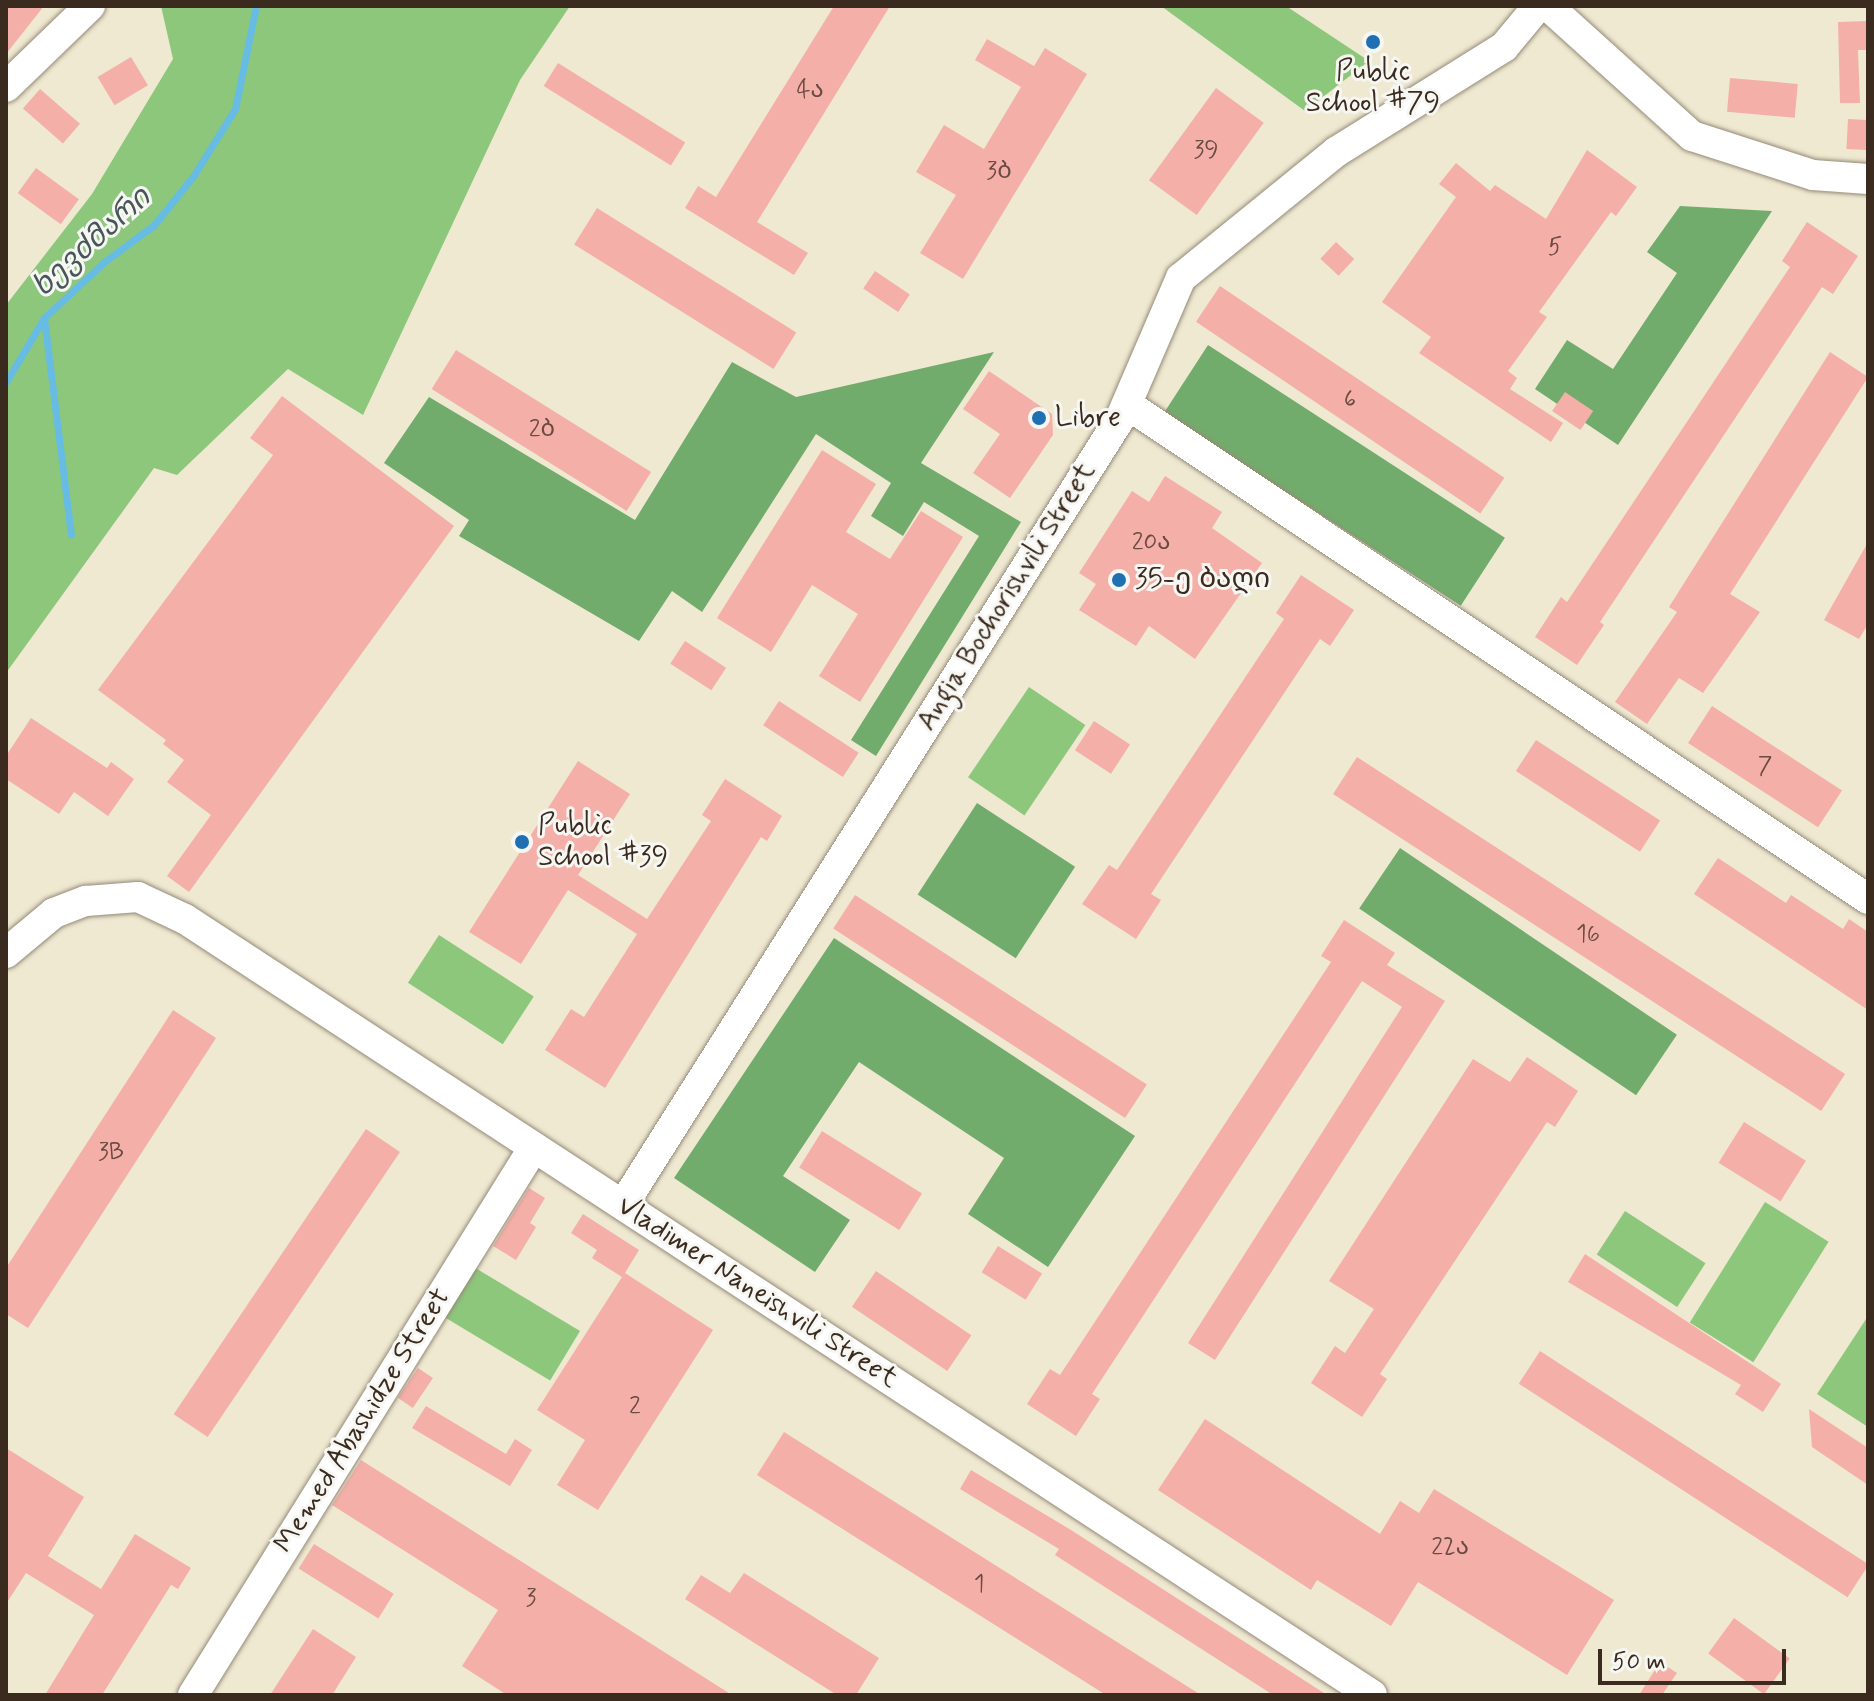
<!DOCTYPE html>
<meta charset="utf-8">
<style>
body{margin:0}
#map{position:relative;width:1874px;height:1701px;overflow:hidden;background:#efe9d2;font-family:Mynerve,"Noto Sans Georgian",sans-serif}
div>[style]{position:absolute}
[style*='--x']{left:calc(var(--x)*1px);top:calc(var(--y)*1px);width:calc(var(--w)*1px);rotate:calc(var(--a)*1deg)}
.green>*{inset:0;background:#8dc77c;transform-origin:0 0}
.forest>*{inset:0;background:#72ac6c;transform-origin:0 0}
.stream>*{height:7px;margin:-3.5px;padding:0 3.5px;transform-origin:3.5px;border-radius:3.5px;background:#66bce3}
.building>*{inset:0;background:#f4afa9;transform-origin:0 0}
.roads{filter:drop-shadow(0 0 2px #958a78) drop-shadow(0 0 2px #958a78)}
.minor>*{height:30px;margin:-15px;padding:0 15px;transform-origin:15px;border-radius:15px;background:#fff}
.dots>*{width:22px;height:22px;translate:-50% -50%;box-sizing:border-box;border:4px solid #f6f6f2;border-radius:50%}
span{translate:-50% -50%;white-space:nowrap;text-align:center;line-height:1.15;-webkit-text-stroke:6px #f6f6f2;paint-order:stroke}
.number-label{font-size:24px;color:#694b41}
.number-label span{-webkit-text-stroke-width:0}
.poi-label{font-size:28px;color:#3b2a1e}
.left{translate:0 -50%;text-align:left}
.street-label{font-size:28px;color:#3b2a1e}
.water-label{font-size:30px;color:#485659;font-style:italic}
.frame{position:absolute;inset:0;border:8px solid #3b2a1e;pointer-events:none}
.scale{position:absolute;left:1598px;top:1649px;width:188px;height:36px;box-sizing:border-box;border:4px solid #3b2a1e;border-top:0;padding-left:10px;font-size:24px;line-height:28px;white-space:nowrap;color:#3b2a1e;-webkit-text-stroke:6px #f6f6f2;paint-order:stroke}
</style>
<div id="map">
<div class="green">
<div style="clip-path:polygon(161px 6px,570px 6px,520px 80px,363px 415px,288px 369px,177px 475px,154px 468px,6px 673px,6px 305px,92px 194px,173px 59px)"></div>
<div style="clip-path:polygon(1161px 6px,1286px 6px,1369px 61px,1305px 111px)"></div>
<div style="left:1029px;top:687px;width:68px;height:109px;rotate:34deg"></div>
<div style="left:439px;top:935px;width:113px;height:57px;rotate:33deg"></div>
<div style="left:1765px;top:1202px;width:75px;height:142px;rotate:32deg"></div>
<div style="left:1625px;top:1211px;width:96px;height:52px;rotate:33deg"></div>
<div style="left:472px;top:1266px;width:126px;height:58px;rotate:31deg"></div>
<div style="clip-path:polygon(1868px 1316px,1868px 1427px,1817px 1394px)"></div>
</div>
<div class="forest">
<div style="clip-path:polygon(1680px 206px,1772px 211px,1618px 445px,1535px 389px,1567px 340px,1613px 369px,1677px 273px,1647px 252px)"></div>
<div style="left:1208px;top:345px;width:354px;height:81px;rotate:33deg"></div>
<div style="clip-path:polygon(994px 352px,921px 463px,1021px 522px,876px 756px,851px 740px,979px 536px,924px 502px,903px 536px,871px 516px,891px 483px,816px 434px,702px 612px,672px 591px,639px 641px,459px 536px,469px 520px,384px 463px,429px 397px,635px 520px,732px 362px,796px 397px)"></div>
<div style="left:977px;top:803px;width:117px;height:109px;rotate:33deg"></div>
<div style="left:1400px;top:848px;width:334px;height:73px;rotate:34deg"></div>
<div style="clip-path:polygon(834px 938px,1135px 1136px,1048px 1267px,968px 1214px,1004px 1158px,859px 1062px,783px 1176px,850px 1220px,815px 1272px,674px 1178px)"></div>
</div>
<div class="stream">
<div style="--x:44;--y:318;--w:218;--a:82.9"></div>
<div style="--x:6;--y:382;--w:74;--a:-59.3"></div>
<div style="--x:44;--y:318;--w:82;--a:-43"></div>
<div style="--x:104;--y:262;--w:62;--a:-36.5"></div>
<div style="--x:154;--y:225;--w:64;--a:-51.3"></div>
<div style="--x:194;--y:175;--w:78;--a:-58.2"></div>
<div style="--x:235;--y:109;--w:105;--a:-78.5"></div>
</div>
<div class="building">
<div style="clip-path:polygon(6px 6px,44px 6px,6px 54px)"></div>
<div style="clip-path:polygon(834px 6px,890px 6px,757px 222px,808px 253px,794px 275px,685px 208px,698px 186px,716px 197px)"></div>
<div style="clip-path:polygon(1868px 21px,1868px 50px,1858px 50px,1860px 103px,1840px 103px,1838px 22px)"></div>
<div style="clip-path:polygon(987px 39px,1034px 66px,1045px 48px,1087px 74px,963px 279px,920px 253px,956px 195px,916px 172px,944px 125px,984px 149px,1021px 87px,975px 60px)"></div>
<div style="left:131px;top:57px;width:33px;height:39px;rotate:59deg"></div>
<div style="left:558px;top:63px;width:150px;height:27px;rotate:32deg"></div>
<div style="left:1730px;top:78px;width:68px;height:34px;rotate:5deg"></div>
<div style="left:1216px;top:88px;width:59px;height:114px;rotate:36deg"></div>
<div style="left:40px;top:89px;width:53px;height:26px;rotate:41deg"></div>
<div style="left:1848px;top:119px;width:20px;height:30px;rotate:3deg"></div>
<div style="clip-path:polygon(1587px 150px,1637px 187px,1616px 216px,1611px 212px,1539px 312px,1547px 317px,1508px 371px,1517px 378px,1510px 389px,1563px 423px,1551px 442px,1419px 353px,1431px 337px,1382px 302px,1456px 197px,1439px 184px,1456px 163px,1490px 191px,1495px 185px,1546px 219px)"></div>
<div style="left:36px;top:168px;width:53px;height:31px;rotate:36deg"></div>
<div style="left:597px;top:208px;width:235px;height:43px;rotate:32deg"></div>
<div style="clip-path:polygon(1807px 222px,1858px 256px,1833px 294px,1822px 287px,1600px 622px,1604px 625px,1577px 665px,1535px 637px,1561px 597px,1567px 602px,1790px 267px,1782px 261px)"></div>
<div style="left:1336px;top:242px;width:25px;height:23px;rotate:43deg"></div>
<div style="left:875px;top:271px;width:42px;height:21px;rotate:34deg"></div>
<div style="left:1220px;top:286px;width:343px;height:43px;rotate:34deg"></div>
<div style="left:456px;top:350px;width:230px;height:46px;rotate:32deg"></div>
<div style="clip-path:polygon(1830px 352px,1868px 377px,1730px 594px,1760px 612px,1703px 693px,1679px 678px,1647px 724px,1615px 702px,1677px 612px,1669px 607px)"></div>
<div style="clip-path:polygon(989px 371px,1052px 414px,1053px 435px,1010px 498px,973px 473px,1000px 434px,963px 409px)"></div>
<div style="left:1565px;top:392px;width:34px;height:23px;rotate:34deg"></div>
<div style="clip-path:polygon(282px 396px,454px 526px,189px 892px,167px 876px,211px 815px,167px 782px,184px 760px,163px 744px,166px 740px,98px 690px,273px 455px,250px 438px)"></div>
<div style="clip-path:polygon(822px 450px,876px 484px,846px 532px,890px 559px,921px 511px,963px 537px,860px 702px,819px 676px,858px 614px,812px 585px,771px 652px,717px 618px)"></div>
<div style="clip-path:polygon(1165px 476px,1222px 512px,1212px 528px,1262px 563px,1195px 659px,1149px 626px,1136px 646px,1079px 610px,1096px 584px,1079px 573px,1132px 491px,1149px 502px)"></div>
<div style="clip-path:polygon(1868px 542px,1868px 624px,1859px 639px,1824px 620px)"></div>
<div style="clip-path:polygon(1301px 575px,1354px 610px,1330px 646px,1320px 639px,1151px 894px,1161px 900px,1136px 939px,1082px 904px,1109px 865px,1117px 870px,1284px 619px,1276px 613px)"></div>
<div style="left:685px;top:641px;width:49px;height:27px;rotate:33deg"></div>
<div style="left:779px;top:701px;width:95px;height:29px;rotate:33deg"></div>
<div style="left:1712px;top:706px;width:155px;height:44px;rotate:33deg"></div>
<div style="clip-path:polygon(31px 718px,107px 768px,111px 762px,134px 779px,108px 816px,74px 792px,59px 814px,6px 779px,6px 756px)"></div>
<div style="left:1094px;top:721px;width:43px;height:35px;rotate:33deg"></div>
<div style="left:1536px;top:740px;width:148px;height:37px;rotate:33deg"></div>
<div style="left:1357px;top:757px;width:582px;height:44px;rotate:33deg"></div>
<div style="clip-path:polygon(578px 761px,630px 794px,578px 875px,647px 919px,711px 821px,702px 815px,725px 779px,782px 816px,767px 841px,761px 837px,605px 1088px,545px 1050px,571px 1009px,584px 1017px,637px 934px,568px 890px,521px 964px,469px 932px)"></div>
<div style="clip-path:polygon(1718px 858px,1786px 903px,1791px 895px,1843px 929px,1849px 919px,1868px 932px,1868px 1010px,1694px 894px)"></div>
<div style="left:855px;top:895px;width:348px;height:40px;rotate:33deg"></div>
<div style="clip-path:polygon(1344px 920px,1395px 953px,1387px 965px,1445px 1001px,1215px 1360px,1188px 1343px,1402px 1007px,1362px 981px,1092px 1394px,1100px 1399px,1076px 1436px,1027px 1404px,1050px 1369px,1060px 1375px,1331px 962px,1321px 956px)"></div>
<div style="clip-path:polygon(173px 1010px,216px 1038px,28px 1328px,6px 1314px,6px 1268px)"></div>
<div style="clip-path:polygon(1527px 1057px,1578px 1091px,1555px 1127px,1547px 1122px,1380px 1374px,1387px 1379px,1362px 1417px,1311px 1383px,1335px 1346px,1345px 1353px,1374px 1309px,1329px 1281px,1473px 1059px,1510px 1082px)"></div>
<div style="left:1744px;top:1122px;width:73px;height:48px;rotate:32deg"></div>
<div style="left:366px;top:1129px;width:41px;height:344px;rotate:34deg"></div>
<div style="left:822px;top:1131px;width:118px;height:43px;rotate:32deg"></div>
<div style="clip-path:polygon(529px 1188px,545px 1198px,530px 1223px,536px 1227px,516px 1260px,493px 1246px)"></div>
<div style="clip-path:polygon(583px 1214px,639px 1250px,625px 1273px,713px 1330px,598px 1510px,557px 1485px,585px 1440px,537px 1410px,622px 1277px,592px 1258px,597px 1250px,571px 1233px)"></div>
<div style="left:998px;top:1246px;width:52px;height:31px;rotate:32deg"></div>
<div style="clip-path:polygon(1585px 1254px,1781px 1384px,1763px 1412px,1735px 1394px,1741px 1385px,1568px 1282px)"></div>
<div style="left:876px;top:1271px;width:115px;height:43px;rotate:34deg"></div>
<div style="left:1540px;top:1351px;width:392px;height:39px;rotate:33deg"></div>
<div style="left:418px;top:1368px;width:18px;height:36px;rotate:34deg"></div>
<div style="clip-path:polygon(426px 1406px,506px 1454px,515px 1439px,532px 1450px,510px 1486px,412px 1428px)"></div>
<div style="clip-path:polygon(1809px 1409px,1868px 1448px,1868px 1485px,1812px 1447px)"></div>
<div style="clip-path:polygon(1205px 1419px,1380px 1534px,1400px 1501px,1419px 1513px,1434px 1489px,1614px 1600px,1567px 1675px,1418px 1582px,1391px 1626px,1317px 1580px,1311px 1590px,1158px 1490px)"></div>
<div style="clip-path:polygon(784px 1432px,1201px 1695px,1106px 1695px,757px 1475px)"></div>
<div style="clip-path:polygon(6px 1448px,84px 1497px,48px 1556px,101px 1589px,135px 1534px,191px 1568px,178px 1589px,171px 1585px,102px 1695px,45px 1695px,94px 1615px,26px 1573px,6px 1604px)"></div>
<div style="clip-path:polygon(361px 1460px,732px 1695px,507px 1695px,462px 1666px,498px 1610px,332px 1505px)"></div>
<div style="clip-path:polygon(971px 1470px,1071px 1530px,1327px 1695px,1273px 1695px,1055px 1555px,1059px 1549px,960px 1489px)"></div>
<div style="left:314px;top:1544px;width:94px;height:29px;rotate:32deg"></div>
<div style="clip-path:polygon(744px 1573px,879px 1658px,856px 1695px,837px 1695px,685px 1599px,701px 1575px,730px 1593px)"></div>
<div style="left:1734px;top:1618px;width:69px;height:44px;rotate:36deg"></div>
<div style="clip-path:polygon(313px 1629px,356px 1657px,332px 1695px,270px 1695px)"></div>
<div style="clip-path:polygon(1660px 1662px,1677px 1673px,1662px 1695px,1639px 1695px)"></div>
</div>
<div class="roads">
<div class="minor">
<div style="--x:1548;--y:6;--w:194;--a:42.1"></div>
<div style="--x:1692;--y:136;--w:127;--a:17.9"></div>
<div style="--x:1813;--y:175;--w:55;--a:4.2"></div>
<div style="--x:6;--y:87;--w:117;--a:-44"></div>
<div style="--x:1128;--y:405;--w:890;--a:33.73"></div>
<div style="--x:6;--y:953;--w:62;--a:-39.8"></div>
<div style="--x:54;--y:913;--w:34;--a:-21"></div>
<div style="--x:86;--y:901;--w:52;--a:-4.4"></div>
<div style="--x:138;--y:897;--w:52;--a:25.1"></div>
<div style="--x:185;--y:919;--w:1418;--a:33.17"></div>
<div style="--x:623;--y:1205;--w:932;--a:-57.71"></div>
<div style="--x:1121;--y:417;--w:151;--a:-66.7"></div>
<div style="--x:1181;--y:278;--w:200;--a:-39.1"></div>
<div style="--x:1336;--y:152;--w:198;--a:-32"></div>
<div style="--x:1504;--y:47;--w:53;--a:-50.3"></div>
<div style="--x:193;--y:1695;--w:645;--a:-58.11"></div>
</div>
</div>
<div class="dots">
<div style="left:1373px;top:42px;background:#1f6fb2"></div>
<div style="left:1039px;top:418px;background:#1f6fb2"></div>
<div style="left:1119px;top:580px;background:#1f6fb2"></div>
<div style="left:522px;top:842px;background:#1f6fb2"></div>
</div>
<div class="number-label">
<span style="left:810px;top:91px">4ა</span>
<span style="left:1206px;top:151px">39</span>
<span style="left:999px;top:172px">3ბ</span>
<span style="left:1555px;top:248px">5</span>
<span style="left:1350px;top:400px">6</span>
<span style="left:542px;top:430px">2ბ</span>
<span style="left:1151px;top:543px">20ა</span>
<span style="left:1765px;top:767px">7</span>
<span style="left:1588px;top:935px">16</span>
<span style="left:111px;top:1153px">3B</span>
<span style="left:635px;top:1407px">2</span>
<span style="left:1450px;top:1548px">22ა</span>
<span style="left:979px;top:1585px">1</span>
<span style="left:531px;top:1599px">3</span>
</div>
<div class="poi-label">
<span style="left:1373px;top:88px">Public<br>School #79</span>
<span class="left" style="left:1055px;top:418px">Libre</span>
<span class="left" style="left:1135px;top:580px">35-ე ბაღი</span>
<span class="left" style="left:538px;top:842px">Public<br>School #39</span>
</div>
<div class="street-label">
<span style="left:1007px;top:597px;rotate:-58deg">Angia Bochorishvili Street</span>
<span style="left:757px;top:1293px;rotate:33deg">Vladimer Naneishvili Street</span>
<span style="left:363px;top:1421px;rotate:-58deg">Memed Abashidze Street</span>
</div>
<div class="water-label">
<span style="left:92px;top:243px;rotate:-42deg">ხევძმარი</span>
</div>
<div class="frame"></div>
<div class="scale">50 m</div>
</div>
